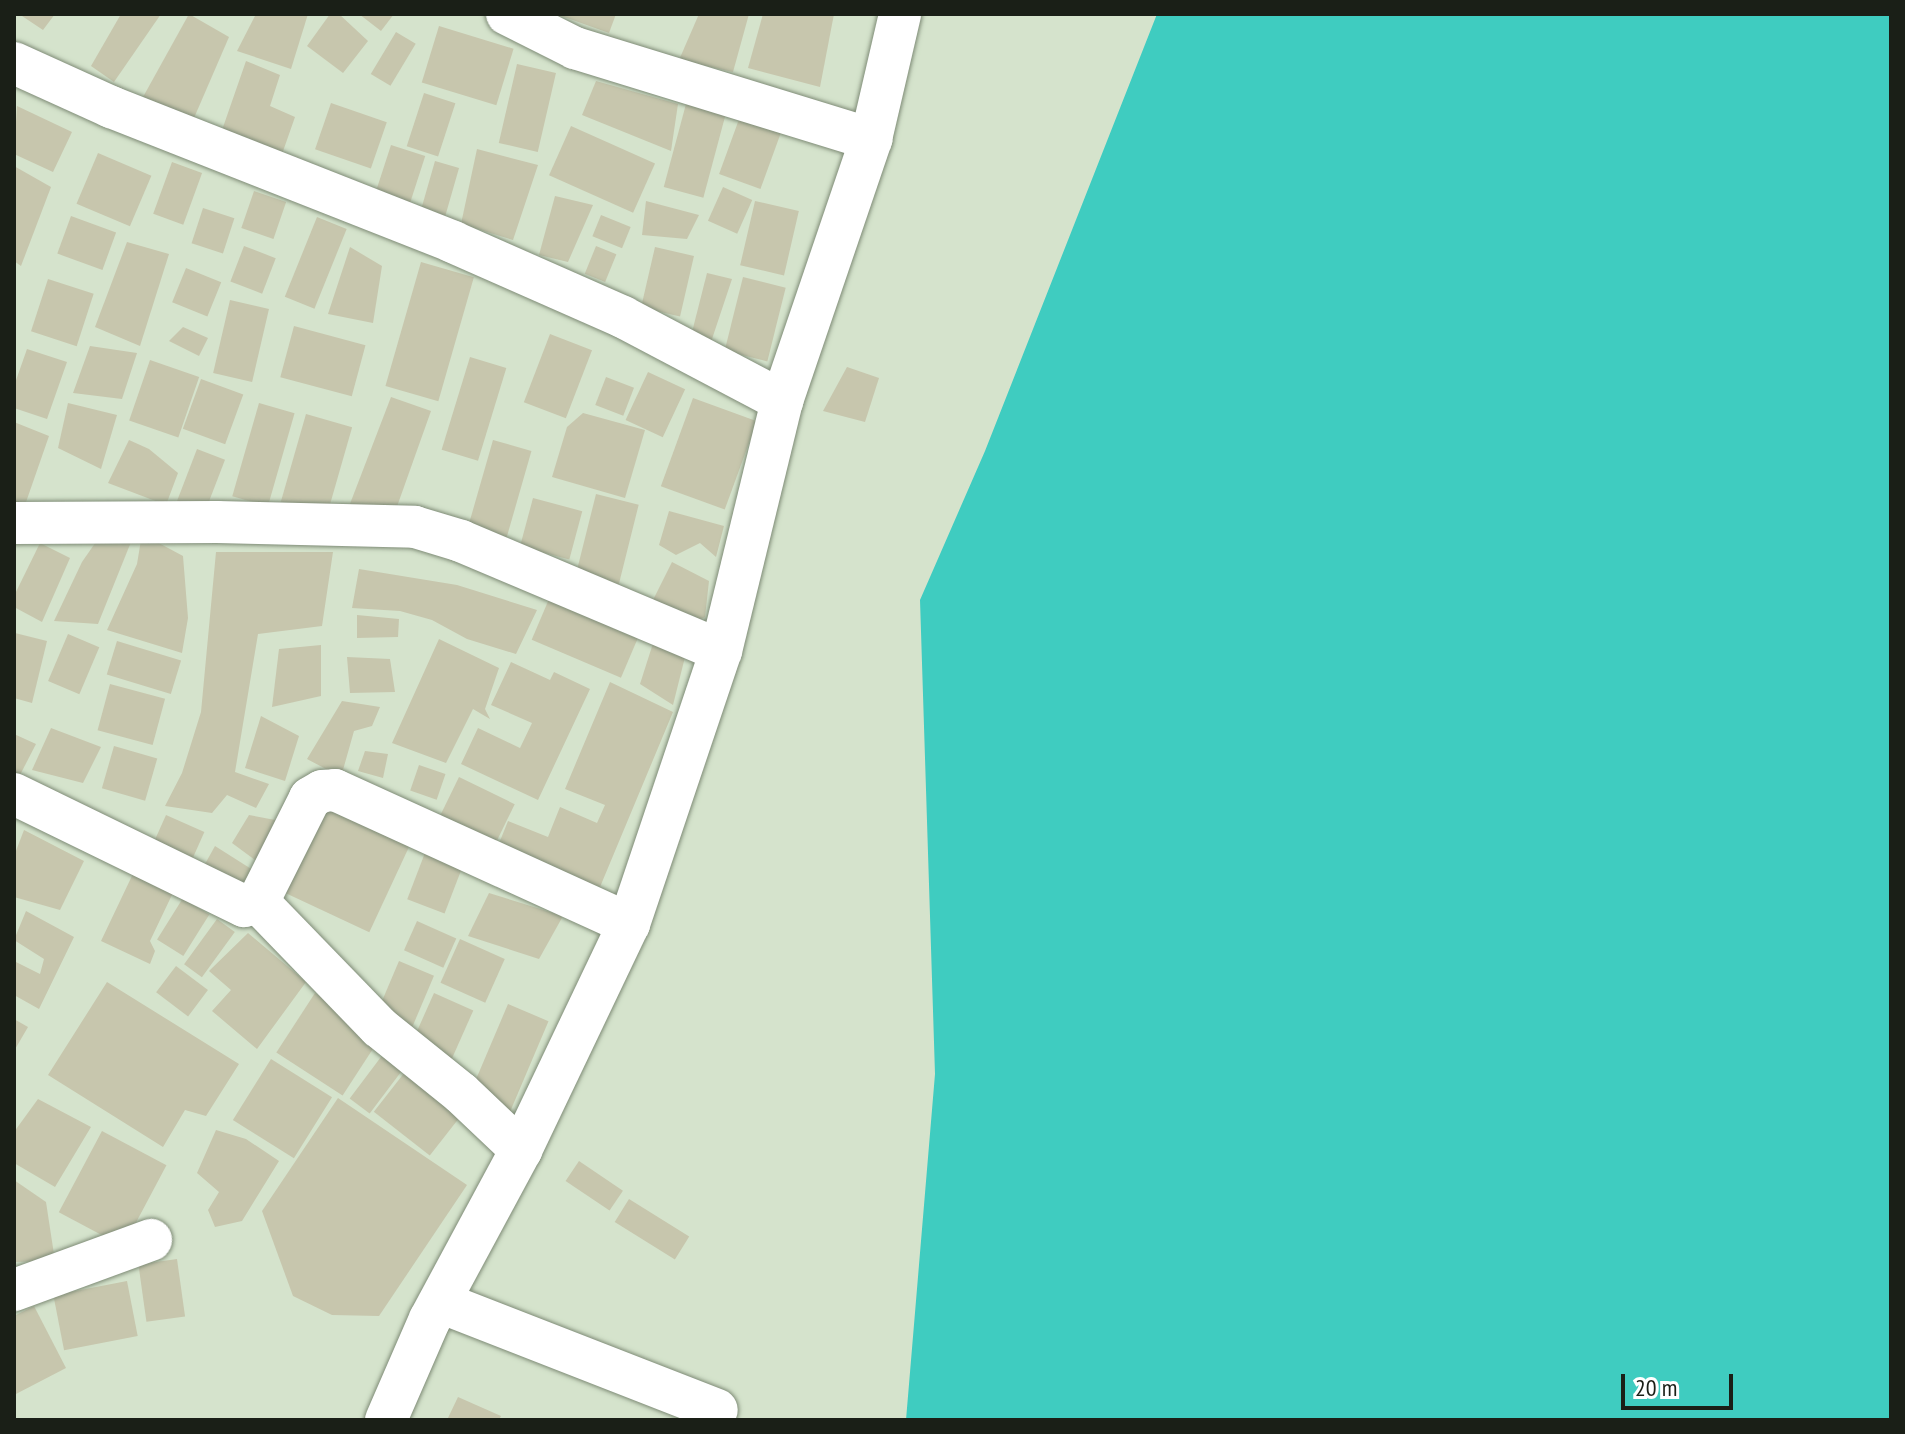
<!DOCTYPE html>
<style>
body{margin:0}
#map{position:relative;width:1905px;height:1434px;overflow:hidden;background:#d5e3cc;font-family:"PT Sans Narrow",sans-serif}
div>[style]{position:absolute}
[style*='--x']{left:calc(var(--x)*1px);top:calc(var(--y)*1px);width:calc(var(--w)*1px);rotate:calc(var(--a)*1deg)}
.water>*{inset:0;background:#3fccc0}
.building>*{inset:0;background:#c7c6ad;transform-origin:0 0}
.roads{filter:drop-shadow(0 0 2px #7e8b76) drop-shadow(0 0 2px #7e8b76)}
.minor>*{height:42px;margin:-21px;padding:0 21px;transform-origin:21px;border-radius:21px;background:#fff}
span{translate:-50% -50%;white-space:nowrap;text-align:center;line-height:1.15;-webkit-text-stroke:8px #fff;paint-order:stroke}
.frame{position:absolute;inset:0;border:16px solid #1a1f17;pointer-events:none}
.scale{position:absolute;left:1621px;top:1374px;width:112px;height:36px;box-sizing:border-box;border:4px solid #1a1f17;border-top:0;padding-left:10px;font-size:24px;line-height:28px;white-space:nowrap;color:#1a1f17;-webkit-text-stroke:6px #fff;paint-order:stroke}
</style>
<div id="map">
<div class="water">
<div style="clip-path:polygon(1157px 14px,1891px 14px,1891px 1420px,906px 1420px,935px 1074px,920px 600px,985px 451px)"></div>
</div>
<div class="building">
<div style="clip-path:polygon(19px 14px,55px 14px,43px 30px)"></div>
<div style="clip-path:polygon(121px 14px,161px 14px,114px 82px,91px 66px)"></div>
<div style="clip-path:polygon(189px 14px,229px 37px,194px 118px,143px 97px)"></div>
<div style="clip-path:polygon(256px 14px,308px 14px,291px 69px,237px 51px)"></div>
<div style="clip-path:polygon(330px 14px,339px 14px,368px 41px,343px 73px,307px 46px)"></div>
<div style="clip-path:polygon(359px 14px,394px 14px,381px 31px)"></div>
<div style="clip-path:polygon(556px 14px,616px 14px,609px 33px)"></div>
<div style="clip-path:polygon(699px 14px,749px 14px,733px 72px,679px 60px)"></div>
<div style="clip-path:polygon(763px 14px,834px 14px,820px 87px,748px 68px)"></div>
<div style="left:439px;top:26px;width:78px;height:59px;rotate:17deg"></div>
<div style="left:396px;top:32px;width:23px;height:49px;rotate:31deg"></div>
<div style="clip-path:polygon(246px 61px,280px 75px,270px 106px,295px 117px,281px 157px,221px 133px)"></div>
<div style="left:517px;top:64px;width:40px;height:81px;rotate:13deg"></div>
<div style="clip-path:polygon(596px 81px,678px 104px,671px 151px,582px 115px)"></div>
<div style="left:424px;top:93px;width:33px;height:56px;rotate:18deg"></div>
<div style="left:331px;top:103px;width:59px;height:49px;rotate:19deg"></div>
<div style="left:686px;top:104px;width:41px;height:86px;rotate:15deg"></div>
<div style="clip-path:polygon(17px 106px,72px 132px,53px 172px,14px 154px)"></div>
<div style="left:742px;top:111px;width:44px;height:67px;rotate:20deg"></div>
<div style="left:571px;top:126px;width:92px;height:54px;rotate:24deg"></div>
<div style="left:391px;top:145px;width:36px;height:56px;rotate:18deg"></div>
<div style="clip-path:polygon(477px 149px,538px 165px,513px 240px,461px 224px)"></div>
<div style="left:98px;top:153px;width:58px;height:55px;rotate:23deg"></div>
<div style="left:435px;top:161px;width:25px;height:52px;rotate:16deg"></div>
<div style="left:172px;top:162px;width:32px;height:55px;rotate:20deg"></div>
<div style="clip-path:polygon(14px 166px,51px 187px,21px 266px,14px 261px)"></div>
<div style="left:723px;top:187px;width:32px;height:37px;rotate:24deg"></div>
<div style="left:254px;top:191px;width:34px;height:39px;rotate:19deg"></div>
<div style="clip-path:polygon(555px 196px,593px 205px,568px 262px,539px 255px)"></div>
<div style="clip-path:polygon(646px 201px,699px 215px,687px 239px,642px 235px)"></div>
<div style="left:755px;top:201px;width:45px;height:66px;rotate:13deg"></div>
<div style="left:203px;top:208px;width:33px;height:37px;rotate:18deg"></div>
<div style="left:601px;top:215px;width:32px;height:23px;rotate:22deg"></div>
<div style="left:71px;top:216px;width:48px;height:40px;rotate:20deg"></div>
<div style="left:317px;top:217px;width:32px;height:86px;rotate:22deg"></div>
<div style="clip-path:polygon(127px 242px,169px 254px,140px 346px,95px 327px)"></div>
<div style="left:244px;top:246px;width:34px;height:38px;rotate:21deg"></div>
<div style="left:596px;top:246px;width:22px;height:30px;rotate:22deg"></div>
<div style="clip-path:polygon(350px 247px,382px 266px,373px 323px,328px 314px)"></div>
<div style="left:655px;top:247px;width:40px;height:62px;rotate:13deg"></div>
<div style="left:421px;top:262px;width:55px;height:129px;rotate:16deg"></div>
<div style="left:186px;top:268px;width:38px;height:37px;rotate:22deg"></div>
<div style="clip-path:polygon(707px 273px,732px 279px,710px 345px,690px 340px)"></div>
<div style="left:743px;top:277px;width:44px;height:76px;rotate:14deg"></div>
<div style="left:48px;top:279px;width:48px;height:55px;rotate:18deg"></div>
<div style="left:230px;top:300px;width:40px;height:75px;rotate:13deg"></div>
<div style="left:294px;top:326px;width:74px;height:53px;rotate:15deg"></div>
<div style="clip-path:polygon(183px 327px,208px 338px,199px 356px,169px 341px)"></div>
<div style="left:550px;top:334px;width:45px;height:73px;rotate:21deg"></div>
<div style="clip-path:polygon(90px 346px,137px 353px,122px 399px,73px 393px)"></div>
<div style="clip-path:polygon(27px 349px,67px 362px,47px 419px,14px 408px,14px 386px)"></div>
<div style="left:470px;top:357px;width:38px;height:97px;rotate:17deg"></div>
<div style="left:150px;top:360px;width:52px;height:64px;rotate:19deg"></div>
<div style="clip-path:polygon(847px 367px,879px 378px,865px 422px,823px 411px)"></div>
<div style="left:648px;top:372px;width:41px;height:53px;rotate:25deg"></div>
<div style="left:606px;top:377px;width:30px;height:30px;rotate:21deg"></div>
<div style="left:201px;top:379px;width:45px;height:53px;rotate:20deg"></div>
<div style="clip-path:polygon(391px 397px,431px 411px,394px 515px,348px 509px)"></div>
<div style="left:693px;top:398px;width:68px;height:94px;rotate:20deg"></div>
<div style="clip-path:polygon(68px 403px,117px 415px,101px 469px,58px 448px)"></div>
<div style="left:259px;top:403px;width:37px;height:97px;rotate:16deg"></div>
<div style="clip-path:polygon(583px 413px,645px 430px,625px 498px,552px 477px,567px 427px)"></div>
<div style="left:306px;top:414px;width:48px;height:91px;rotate:16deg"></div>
<div style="clip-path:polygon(14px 422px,49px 436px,25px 505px,14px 503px)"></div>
<div style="clip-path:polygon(129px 440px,149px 449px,178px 473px,166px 505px,108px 483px)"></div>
<div style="left:493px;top:440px;width:40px;height:101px;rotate:16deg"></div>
<div style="left:197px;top:449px;width:30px;height:56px;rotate:21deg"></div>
<div style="left:596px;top:494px;width:44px;height:82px;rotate:14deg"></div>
<div style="left:533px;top:498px;width:51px;height:50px;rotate:15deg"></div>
<div style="clip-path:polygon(669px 511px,724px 526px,716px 557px,700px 543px,676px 555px,659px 545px)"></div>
<div style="clip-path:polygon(142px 534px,183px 556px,188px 618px,182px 653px,107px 630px,137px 564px)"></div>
<div style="clip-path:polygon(100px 536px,133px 537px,98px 624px,54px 621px,82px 562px)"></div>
<div style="clip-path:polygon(40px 543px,70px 558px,42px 622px,14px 607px,14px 596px)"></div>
<div style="clip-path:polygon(216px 552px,333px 552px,322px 626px,258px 634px,235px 772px,269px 784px,256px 808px,227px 795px,212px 813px,165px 806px,182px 773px,201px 712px)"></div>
<div style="clip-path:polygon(672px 562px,709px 581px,705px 617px,681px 630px,647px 612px)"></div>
<div style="clip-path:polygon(359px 569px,457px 585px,537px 610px,516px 654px,467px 639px,432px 620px,400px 611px,352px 608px)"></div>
<div style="left:552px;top:592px;width:97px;height:52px;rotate:23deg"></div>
<div style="clip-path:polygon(357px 615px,399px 619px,398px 637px,357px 638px)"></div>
<div style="clip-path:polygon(15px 633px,47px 641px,32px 703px,14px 698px)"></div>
<div style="left:68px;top:634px;width:34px;height:51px;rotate:23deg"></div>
<div style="clip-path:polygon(655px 637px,685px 657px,673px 705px,640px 684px)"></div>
<div style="clip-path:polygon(439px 639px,499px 668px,485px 709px,490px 719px,473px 709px,446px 763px,392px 743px)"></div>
<div style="left:117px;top:641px;width:67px;height:35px;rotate:17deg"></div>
<div style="clip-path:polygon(321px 645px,321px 696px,272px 707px,279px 649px)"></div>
<div style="clip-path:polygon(347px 657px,390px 659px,395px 692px,350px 693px)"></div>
<div style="clip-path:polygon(511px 662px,550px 680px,554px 672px,590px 689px,538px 800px,461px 764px,478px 728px,520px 748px,532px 723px,491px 705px)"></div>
<div style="clip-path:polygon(610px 682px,673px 712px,600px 887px,496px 851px,508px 821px,548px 837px,560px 807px,597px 823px,605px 805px,565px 789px)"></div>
<div style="left:110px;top:684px;width:57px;height:48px;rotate:15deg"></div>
<div style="clip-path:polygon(342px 701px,380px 707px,372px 726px,354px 731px,341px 777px,307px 759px)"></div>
<div style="clip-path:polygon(261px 716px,299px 736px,285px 781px,245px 768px)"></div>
<div style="clip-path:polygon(51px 728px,101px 747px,83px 783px,32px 770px)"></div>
<div style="clip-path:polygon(14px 734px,36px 744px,20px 775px,14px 772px)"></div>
<div style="left:114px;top:746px;width:45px;height:44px;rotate:16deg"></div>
<div style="clip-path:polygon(365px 751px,388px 754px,383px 778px,358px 771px)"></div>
<div style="left:419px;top:765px;width:28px;height:27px;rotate:19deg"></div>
<div style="left:459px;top:777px;width:62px;height:57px;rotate:26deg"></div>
<div style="left:317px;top:803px;width:102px;height:95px;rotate:25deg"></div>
<div style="left:166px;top:815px;width:42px;height:40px;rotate:24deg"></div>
<div style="clip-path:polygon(249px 815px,291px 823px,267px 869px,232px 843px)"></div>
<div style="clip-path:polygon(24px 830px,84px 861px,60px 910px,14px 897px,14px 856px)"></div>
<div style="left:428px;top:845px;width:40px;height:58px;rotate:21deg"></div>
<div style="clip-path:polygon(215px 846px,256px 872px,242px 890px,205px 864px)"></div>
<div style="clip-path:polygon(140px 859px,180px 878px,150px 941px,155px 951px,150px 964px,101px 941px)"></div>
<div style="clip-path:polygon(489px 893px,563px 916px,539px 959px,468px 936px)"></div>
<div style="left:183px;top:898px;width:31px;height:49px;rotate:32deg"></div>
<div style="clip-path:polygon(26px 911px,74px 937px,39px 1009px,14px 995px,14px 961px,40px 974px,44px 959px,14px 940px)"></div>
<div style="left:217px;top:919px;width:22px;height:56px;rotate:36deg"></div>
<div style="left:417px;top:921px;width:43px;height:32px;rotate:24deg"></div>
<div style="clip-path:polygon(248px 933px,306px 982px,257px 1049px,212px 1011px,231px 990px,209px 971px)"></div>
<div style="left:460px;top:939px;width:49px;height:48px;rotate:24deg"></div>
<div style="left:399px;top:961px;width:38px;height:62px;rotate:23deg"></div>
<div style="left:176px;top:966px;width:40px;height:33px;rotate:37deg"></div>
<div style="clip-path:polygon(107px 982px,239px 1064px,206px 1116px,185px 1110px,163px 1147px,48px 1075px)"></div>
<div style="left:315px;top:993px;width:79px;height:71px;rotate:33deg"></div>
<div style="left:434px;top:993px;width:43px;height:56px;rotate:24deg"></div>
<div style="left:508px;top:1004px;width:44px;height:100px;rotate:23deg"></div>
<div style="clip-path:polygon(14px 1019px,28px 1027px,14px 1051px)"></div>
<div style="left:387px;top:1049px;width:25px;height:62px;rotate:37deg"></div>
<div style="left:271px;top:1059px;width:72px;height:72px;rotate:32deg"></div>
<div style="left:412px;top:1063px;width:71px;height:62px;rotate:38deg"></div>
<div style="clip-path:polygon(338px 1098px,467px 1185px,379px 1316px,332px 1315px,293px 1296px,262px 1211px)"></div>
<div style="clip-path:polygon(38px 1099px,91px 1127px,55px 1187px,14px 1163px,14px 1132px)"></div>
<div style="clip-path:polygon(216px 1130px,246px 1139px,279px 1161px,242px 1221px,215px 1227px,208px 1210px,219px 1192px,197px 1173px)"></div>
<div style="left:102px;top:1131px;width:73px;height:92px;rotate:28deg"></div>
<div style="left:579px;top:1161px;width:53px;height:24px;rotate:34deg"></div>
<div style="clip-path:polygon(14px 1180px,46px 1202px,55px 1261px,14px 1262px)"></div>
<div style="left:629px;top:1199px;width:71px;height:27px;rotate:32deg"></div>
<div style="left:177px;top:1259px;width:58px;height:39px;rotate:82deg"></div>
<div style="left:127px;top:1281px;width:56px;height:75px;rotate:79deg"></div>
<div style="clip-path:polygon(34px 1306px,66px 1368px,14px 1395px,14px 1316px)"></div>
<div style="clip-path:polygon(458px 1397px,501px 1416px,499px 1420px,447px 1420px)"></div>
</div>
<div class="roads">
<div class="minor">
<div style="--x:507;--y:14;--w:76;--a:26.6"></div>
<div style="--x:575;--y:48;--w:310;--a:17.1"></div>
<div style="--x:14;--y:63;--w:107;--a:24.4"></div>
<div style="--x:111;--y:107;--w:368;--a:21.5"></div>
<div style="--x:453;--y:242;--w:186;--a:23.8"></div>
<div style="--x:623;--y:317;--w:180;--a:27.8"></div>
<div style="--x:14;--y:523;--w:203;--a:-0.3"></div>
<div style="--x:217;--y:522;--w:198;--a:1.4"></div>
<div style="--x:415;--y:527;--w:48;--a:16.9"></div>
<div style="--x:461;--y:541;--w:282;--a:22.9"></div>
<div style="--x:14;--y:794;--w:256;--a:26"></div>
<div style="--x:244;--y:906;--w:15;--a:-16"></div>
<div style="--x:258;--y:902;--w:116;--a:-63.4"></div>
<div style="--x:310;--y:798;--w:14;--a:-30"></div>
<div style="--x:322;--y:791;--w:13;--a:-4"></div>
<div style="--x:335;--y:790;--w:323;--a:24.5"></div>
<div style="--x:258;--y:902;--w:174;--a:45.9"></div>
<div style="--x:379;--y:1027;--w:105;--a:38.8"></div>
<div style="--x:461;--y:1093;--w:83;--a:43.5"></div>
<div style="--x:14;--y:1290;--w:146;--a:-20.1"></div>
<div style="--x:440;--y:1302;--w:297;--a:21.3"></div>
<div style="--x:386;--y:1420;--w:110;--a:-66.5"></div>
<div style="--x:430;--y:1319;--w:192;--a:-61.7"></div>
<div style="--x:521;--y:1150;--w:250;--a:-64.5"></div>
<div style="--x:629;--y:924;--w:288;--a:-71.4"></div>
<div style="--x:721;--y:651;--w:257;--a:-76.3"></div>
<div style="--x:782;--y:401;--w:277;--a:-71.2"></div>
<div style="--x:871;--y:139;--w:128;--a:-76.9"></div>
</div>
</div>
<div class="frame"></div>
<div class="scale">20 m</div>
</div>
